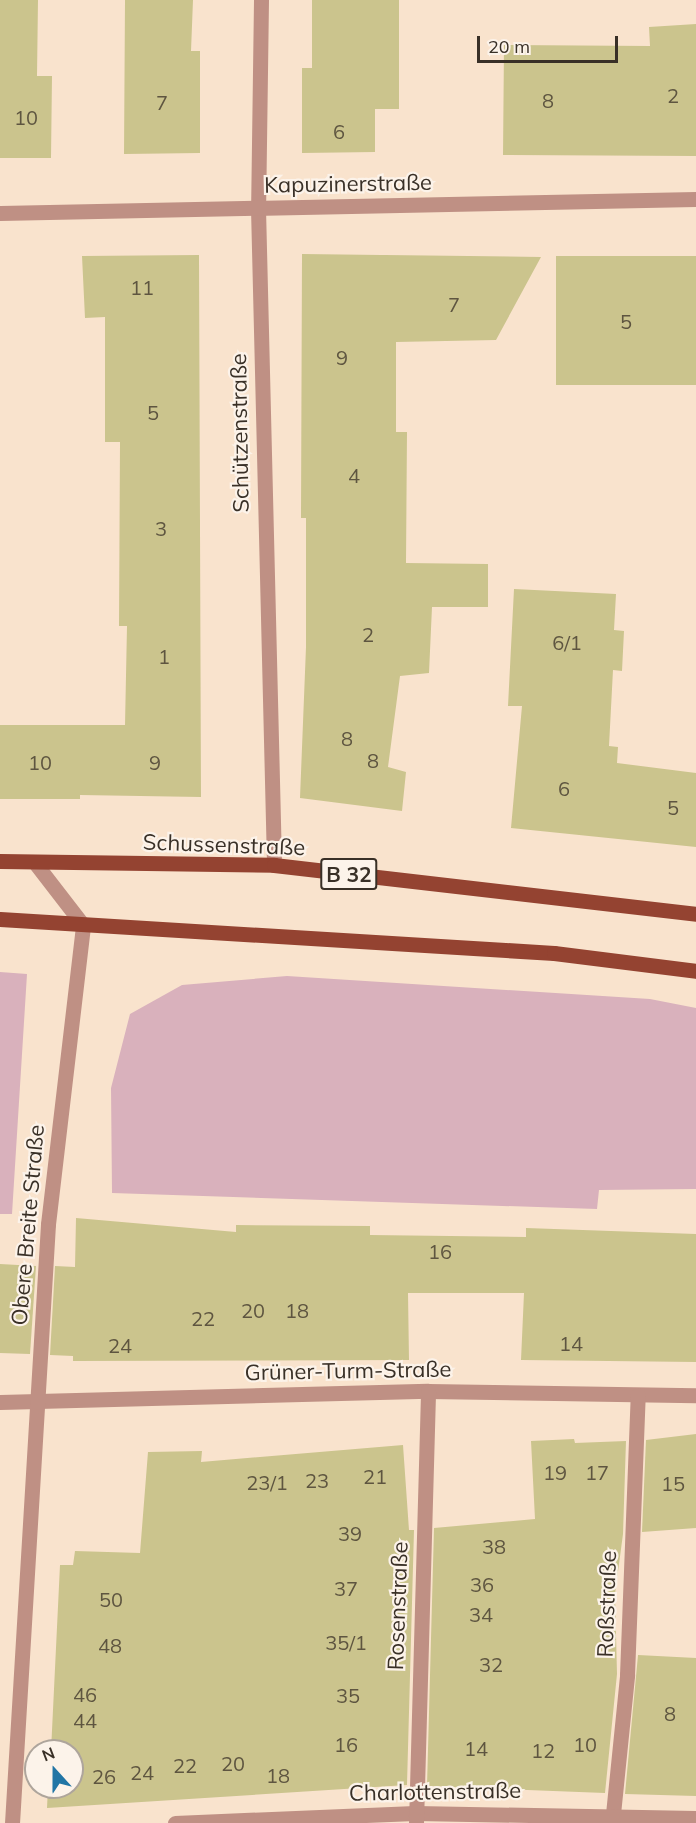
<!DOCTYPE html>
<meta charset="utf-8">
<style>
body{margin:0}
#map{position:relative;width:696px;height:1823px;overflow:hidden;background:#f9e3cd;font-family:Mulish,sans-serif}
div>[style]{position:absolute}
[style*='--x']{left:calc(var(--x)*1px);top:calc(var(--y)*1px);width:calc(var(--w)*1px);rotate:calc(var(--a)*1deg)}
.green>*{inset:0;background:#d9b1bc}
.building>*{inset:0;background:#cbc48d;transform-origin:0 0}
.minor>*{height:15px;margin:-7.5px;padding:0 7.5px;transform-origin:7.5px;border-radius:7.5px;background:#bf9084}
.major>*{height:15px;margin:-7.5px;padding:0 7.5px;transform-origin:7.5px;border-radius:7.5px;background:#944331}
span{translate:-50% -50%;white-space:nowrap;text-align:center;line-height:1.15;-webkit-text-stroke:4.5px #fcf3ea;paint-order:stroke}
.number-label{font-size:20px;color:#5e5540}
.number-label span{-webkit-text-stroke-width:0}
.shield-label span{padding:2px 4px;background:#fcf3ea;border:2px solid;border-radius:4px;-webkit-text-stroke-width:0}
.shield-label{font-size:21px;color:#393027;font-weight:700}
.street-label{font-size:22px;color:#393027}
.north{position:absolute;left:24px;top:1739px;width:60px;height:60px;box-sizing:border-box;background:#fcf3ea;border:2px solid #aea59c;border-radius:50%;rotate:339deg;font-size:16px;font-weight:700;line-height:24px;text-align:center;color:#393027}
.north::after{content:'';display:block;margin:auto;width:21px;height:27px;background:#2175a5;clip-path:polygon(50% 0,100% 100%,50% 72%,0 100%)}
.scale{position:absolute;left:477px;top:36px;width:141px;height:27px;box-sizing:border-box;border:3px solid #393027;border-top:0;padding-left:8px;font-size:18px;line-height:21px;white-space:nowrap;color:#393027;-webkit-text-stroke:4px #fcf3ea;paint-order:stroke}
</style>
<div id="map">
<div class="green">
<div style="clip-path:polygon(0 972px,27px 974px,12px 1214px,0 1214px)"></div>
<div style="clip-path:polygon(287px 976px,650px 999px,696px 1008px,696px 1189px,599px 1190px,597px 1209px,112px 1193px,111px 1088px,130px 1014px,182px 985px)"></div>
</div>
<div class="building">
<div style="clip-path:polygon(0 0,38px 0,37px 76px,52px 76px,51px 158px,0 158px)"></div>
<div style="clip-path:polygon(125px 0,193px 0,191px 51px,200px 51px,200px 153px,124px 154px)"></div>
<div style="clip-path:polygon(312px 0,399px 0,399px 109px,375px 109px,375px 152px,302px 153px,302px 68px,312px 68px)"></div>
<div style="clip-path:polygon(696px 24px,696px 156px,503px 155px,504px 45px,650px 46px,649px 27px)"></div>
<div style="clip-path:polygon(302px 254px,541px 257px,496px 340px,396px 342px,396px 432px,407px 432px,406px 563px,488px 564px,488px 607px,432px 607px,429px 673px,400px 676px,388px 767px,406px 772px,402px 811px,300px 798px,306px 647px,306px 518px,301px 518px)"></div>
<div style="clip-path:polygon(199px 255px,201px 797px,80px 795px,80px 799px,0 799px,0 725px,125px 725px,127px 626px,119px 626px,120px 442px,105px 442px,105px 317px,85px 318px,82px 256px)"></div>
<div style="left:696px;top:256px;width:129px;height:140px;rotate:90deg"></div>
<div style="clip-path:polygon(514px 589px,616px 594px,614px 630px,624px 631px,622px 671px,613px 670px,609px 746px,618px 747px,617px 763px,696px 773px,696px 847px,511px 828px,522px 706px,508px 706px)"></div>
<div style="clip-path:polygon(76px 1218px,236px 1232px,236px 1225px,370px 1226px,370px 1235px,526px 1237px,526px 1228px,696px 1234px,696px 1362px,521px 1360px,524px 1293px,408px 1293px,409px 1360px,73px 1361px,73px 1356px,50px 1355px,55px 1266px,75px 1267px)"></div>
<div style="clip-path:polygon(0 1264px,36px 1266px,30px 1354px,0 1353px)"></div>
<div style="clip-path:polygon(696px 1434px,696px 1528px,642px 1532px,646px 1440px)"></div>
<div style="clip-path:polygon(574px 1439px,575px 1443px,626px 1441px,623px 1534px,615px 1594px,617px 1674px,605px 1793px,427px 1786px,434px 1528px,535px 1519px,531px 1441px)"></div>
<div style="clip-path:polygon(403px 1445px,409px 1530px,414px 1530px,407px 1785px,47px 1808px,48px 1787px,72px 1787px,72px 1751px,51px 1751px,60px 1565px,73px 1565px,75px 1551px,140px 1553px,148px 1452px,202px 1451px,201px 1462px)"></div>
<div style="clip-path:polygon(638px 1655px,696px 1658px,696px 1796px,625px 1794px)"></div>
</div>
<div class="minor">
<div style="--x:261;--y:0;--w:208;--a:90.8"></div>
<div style="--x:258;--y:208;--w:657;--a:88.6"></div>
<div style="--x:0;--y:213;--w:696;--a:-1.15"></div>
<div style="--x:0;--y:1402;--w:428;--a:-1.5"></div>
<div style="--x:428;--y:1391;--w:268;--a:0.9"></div>
<div style="--x:613;--y:1814;--w:140;--a:-84.2"></div>
<div style="--x:627;--y:1675;--w:280;--a:-87.8"></div>
<div style="--x:12;--y:1823;--w:600;--a:-86.56"></div>
<div style="--x:48;--y:1224;--w:301;--a:-83.3"></div>
<div style="--x:83;--y:925;--w:78;--a:-127.7"></div>
<div style="--x:175;--y:1823;--w:240;--a:-2.4"></div>
<div style="--x:415;--y:1813;--w:281;--a:1"></div>
<div style="--x:416;--y:1823;--w:432;--a:-88.4"></div>
</div>
<div class="major">
<div style="--x:0;--y:861;--w:274;--a:0.8"></div>
<div style="--x:274;--y:865;--w:425;--a:6.6"></div>
<div style="--x:0;--y:919;--w:555;--a:3.51"></div>
<div style="--x:554;--y:953;--w:143;--a:7.2"></div>
</div>
<div class="number-label">
<span style="left:673px;top:95px">2</span>
<span style="left:548px;top:100px">8</span>
<span style="left:162px;top:102px">7</span>
<span style="left:26px;top:117px">10</span>
<span style="left:339px;top:131px">6</span>
<span style="left:142px;top:287px">11</span>
<span style="left:454px;top:304px">7</span>
<span style="left:626px;top:321px">5</span>
<span style="left:342px;top:357px">9</span>
<span style="left:153px;top:412px">5</span>
<span style="left:354px;top:475px">4</span>
<span style="left:161px;top:528px">3</span>
<span style="left:368px;top:634px">2</span>
<span style="left:567px;top:642px">6/1</span>
<span style="left:164px;top:656px">1</span>
<span style="left:347px;top:738px">8</span>
<span style="left:373px;top:760px">8</span>
<span style="left:40px;top:762px">10</span>
<span style="left:155px;top:762px">9</span>
<span style="left:564px;top:788px">6</span>
<span style="left:673px;top:807px">5</span>
<span style="left:440px;top:1251px">16</span>
<span style="left:253px;top:1310px">20</span>
<span style="left:297px;top:1310px">18</span>
<span style="left:203px;top:1318px">22</span>
<span style="left:571px;top:1343px">14</span>
<span style="left:120px;top:1345px">24</span>
<span style="left:555px;top:1472px">19</span>
<span style="left:597px;top:1472px">17</span>
<span style="left:375px;top:1476px">21</span>
<span style="left:317px;top:1480px">23</span>
<span style="left:267px;top:1482px">23/1</span>
<span style="left:673px;top:1483px">15</span>
<span style="left:350px;top:1533px">39</span>
<span style="left:494px;top:1546px">38</span>
<span style="left:482px;top:1584px">36</span>
<span style="left:346px;top:1588px">37</span>
<span style="left:111px;top:1599px">50</span>
<span style="left:481px;top:1614px">34</span>
<span style="left:346px;top:1642px">35/1</span>
<span style="left:110px;top:1645px">48</span>
<span style="left:491px;top:1664px">32</span>
<span style="left:85px;top:1694px">46</span>
<span style="left:348px;top:1695px">35</span>
<span style="left:670px;top:1713px">8</span>
<span style="left:85px;top:1720px">44</span>
<span style="left:346px;top:1744px">16</span>
<span style="left:585px;top:1744px">10</span>
<span style="left:476px;top:1748px">14</span>
<span style="left:543px;top:1750px">12</span>
<span style="left:233px;top:1763px">20</span>
<span style="left:185px;top:1765px">22</span>
<span style="left:142px;top:1772px">24</span>
<span style="left:278px;top:1775px">18</span>
<span style="left:104px;top:1776px">26</span>
</div>
<div class="shield-label">
<span style="left:349px;top:874px">B 32</span>
</div>
<div class="street-label">
<span style="left:348px;top:184px;rotate:-1deg">Kapuzinerstraße</span>
<span style="left:240px;top:433px;rotate:-91deg">Schützenstraße</span>
<span style="left:224px;top:845px;rotate:2deg">Schussenstraße</span>
<span style="left:28px;top:1225px;rotate:-85deg">Obere Breite Straße</span>
<span style="left:348px;top:1371px;rotate:-1deg">Grüner-Turm-Straße</span>
<span style="left:607px;top:1604px;rotate:-88deg">Roßstraße</span>
<span style="left:398px;top:1606px;rotate:-88deg">Rosenstraße</span>
<span style="left:435px;top:1792px;rotate:-1deg">Charlottenstraße</span>
</div>
<div class="north">N</div>
<div class="scale">20 m</div>
</div>
